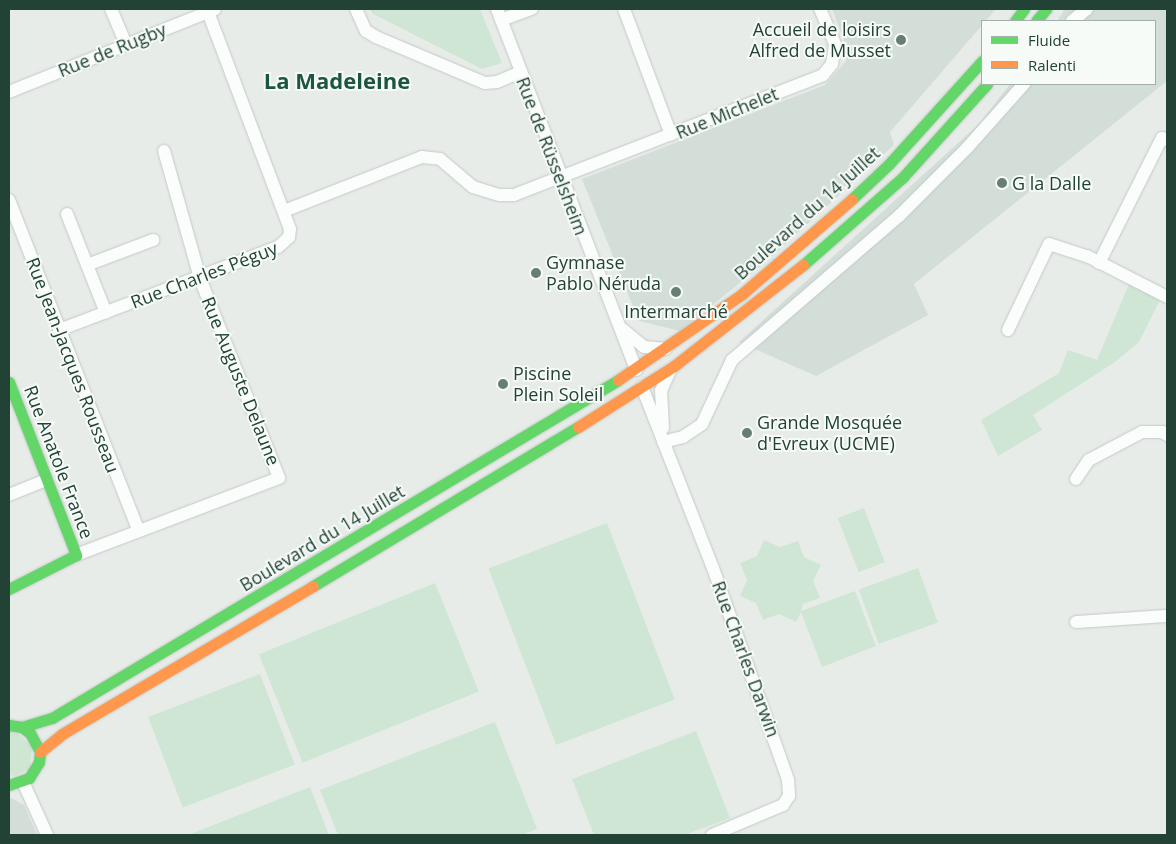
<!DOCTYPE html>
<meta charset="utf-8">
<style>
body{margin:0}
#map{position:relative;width:1176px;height:844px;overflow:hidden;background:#e7ece9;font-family:"Open Sans",sans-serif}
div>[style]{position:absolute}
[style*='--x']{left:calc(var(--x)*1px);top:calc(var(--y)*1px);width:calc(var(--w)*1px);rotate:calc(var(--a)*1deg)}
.built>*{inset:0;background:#d4ded9}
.green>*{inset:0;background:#cfe6d4;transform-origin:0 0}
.roads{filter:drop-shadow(0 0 1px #c4c9c6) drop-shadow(0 0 1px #c4c9c6)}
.street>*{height:12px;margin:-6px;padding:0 6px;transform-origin:6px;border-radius:6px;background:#fbfcfc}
.fast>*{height:11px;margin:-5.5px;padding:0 5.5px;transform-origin:5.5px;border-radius:5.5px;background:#63d668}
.slow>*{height:11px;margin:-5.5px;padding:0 5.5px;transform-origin:5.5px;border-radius:5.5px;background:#ff974d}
.dots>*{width:14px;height:14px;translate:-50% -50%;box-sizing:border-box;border:2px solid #f6fbf7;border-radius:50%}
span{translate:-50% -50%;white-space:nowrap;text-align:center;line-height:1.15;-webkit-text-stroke:4px #f6fbf7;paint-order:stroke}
.poi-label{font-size:18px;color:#224235}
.right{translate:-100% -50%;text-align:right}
.left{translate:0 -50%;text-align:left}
.street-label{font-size:18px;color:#224235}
.district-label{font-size:22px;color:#1c5641;font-weight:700}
.frame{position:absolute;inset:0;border:10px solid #224235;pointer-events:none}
.legend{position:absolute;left:981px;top:20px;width:175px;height:65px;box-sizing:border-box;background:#f6fbf7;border:1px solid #a1b1a9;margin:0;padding:6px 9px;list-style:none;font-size:15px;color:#224235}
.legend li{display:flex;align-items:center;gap:10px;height:25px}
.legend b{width:25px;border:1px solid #a1b1a9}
</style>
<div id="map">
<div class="built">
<div style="clip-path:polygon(832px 9px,996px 9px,890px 132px,894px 145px,766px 262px,680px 331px,639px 321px,582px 179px,825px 85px,846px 61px,845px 43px)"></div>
<div style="clip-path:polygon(1065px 9px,1167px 9px,1167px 81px,914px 284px,928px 315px,816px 376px,739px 342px,980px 123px,1010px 84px,1155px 84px,1155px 21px,1057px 21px)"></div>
<div style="clip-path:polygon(9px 797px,24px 805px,37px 835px,9px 835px)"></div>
</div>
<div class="green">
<div style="clip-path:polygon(370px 9px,480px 9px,502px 63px,482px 69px,373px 14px)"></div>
<div style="clip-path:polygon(1129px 284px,1160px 300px,1139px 342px,1115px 362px,1033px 415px,1042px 430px,998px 456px,981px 420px,1059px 373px,1068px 350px,1097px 360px)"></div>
<div style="left:864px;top:508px;width:58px;height:28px;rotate:69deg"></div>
<div style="left:607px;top:523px;width:189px;height:127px;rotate:69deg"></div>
<div style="clip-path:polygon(764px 540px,780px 547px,798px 541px,804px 557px,821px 565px,813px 581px,820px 598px,803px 604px,801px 611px,855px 591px,876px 646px,822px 667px,801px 612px,796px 622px,779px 614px,763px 620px,756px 603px,740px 596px,747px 580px,740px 563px,757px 556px)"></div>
<div style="left:918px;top:568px;width:58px;height:63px;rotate:70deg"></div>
<div style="left:435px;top:583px;width:117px;height:190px;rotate:68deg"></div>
<div style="left:260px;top:674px;width:97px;height:120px;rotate:69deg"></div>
<div style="clip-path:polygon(495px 722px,537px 829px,521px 835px,338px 835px,320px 790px)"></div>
<div style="clip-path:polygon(9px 729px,13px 729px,32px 747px,30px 768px,15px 776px,9px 775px)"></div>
<div style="clip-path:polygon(696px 731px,730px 818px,684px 835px,594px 835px,572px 779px)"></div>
<div style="clip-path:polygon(310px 787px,329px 835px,188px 835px)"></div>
</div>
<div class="roads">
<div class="street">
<div style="--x:111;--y:9;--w:39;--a:67"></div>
<div style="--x:356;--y:9;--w:24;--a:66"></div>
<div style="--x:366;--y:31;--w:12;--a:31"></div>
<div style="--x:376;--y:37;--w:118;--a:22.9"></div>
<div style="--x:485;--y:83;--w:12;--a:-5"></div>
<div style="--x:497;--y:82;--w:25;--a:-23"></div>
<div style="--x:497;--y:9;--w:387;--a:68.9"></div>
<div style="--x:624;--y:9;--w:134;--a:69.5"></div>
<div style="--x:501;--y:20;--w:33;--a:-20"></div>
<div style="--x:1072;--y:21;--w:19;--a:-39"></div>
<div style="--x:9;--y:92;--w:222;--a:-21.9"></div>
<div style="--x:9;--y:200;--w:354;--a:68.6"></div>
<div style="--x:284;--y:211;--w:148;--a:-21.4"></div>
<div style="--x:422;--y:157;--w:18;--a:6"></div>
<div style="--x:440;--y:159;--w:43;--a:40.3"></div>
<div style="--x:473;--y:187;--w:28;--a:17"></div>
<div style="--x:500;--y:195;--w:14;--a:0"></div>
<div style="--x:514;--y:195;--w:331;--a:-21.2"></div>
<div style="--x:823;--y:75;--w:14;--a:-51"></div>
<div style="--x:832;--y:64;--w:20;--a:-81"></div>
<div style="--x:835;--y:44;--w:38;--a:-113"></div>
<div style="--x:67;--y:214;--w:106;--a:68.5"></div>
<div style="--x:1099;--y:263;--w:140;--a:-63.3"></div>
<div style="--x:1162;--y:138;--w:5;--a:22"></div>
<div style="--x:87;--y:265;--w:71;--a:-20.7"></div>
<div style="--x:622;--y:329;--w:28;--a:39"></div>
<div style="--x:644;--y:347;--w:22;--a:5"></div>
<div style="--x:59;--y:330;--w:234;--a:-20.8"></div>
<div style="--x:278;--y:247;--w:15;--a:-42"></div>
<div style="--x:289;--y:237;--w:8;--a:-83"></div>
<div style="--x:290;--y:229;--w:232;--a:-110.7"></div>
<div style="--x:1008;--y:330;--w:95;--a:-64.5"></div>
<div style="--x:1049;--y:244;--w:40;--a:18"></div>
<div style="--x:1087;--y:256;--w:90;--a:27.1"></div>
<div style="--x:642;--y:387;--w:194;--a:68.6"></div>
<div style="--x:713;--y:568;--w:225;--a:70.5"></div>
<div style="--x:788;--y:780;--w:16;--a:86"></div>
<div style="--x:789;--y:796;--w:11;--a:124"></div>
<div style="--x:783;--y:805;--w:77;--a:157.1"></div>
<div style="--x:663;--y:428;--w:37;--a:-93"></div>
<div style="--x:661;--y:391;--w:22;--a:-66"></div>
<div style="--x:663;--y:442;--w:21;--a:-14"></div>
<div style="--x:683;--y:437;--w:23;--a:-34"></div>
<div style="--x:702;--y:424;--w:71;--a:-64.9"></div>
<div style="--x:732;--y:360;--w:221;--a:-40.8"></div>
<div style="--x:899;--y:216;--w:96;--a:-45"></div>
<div style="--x:967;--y:148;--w:86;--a:-48.3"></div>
<div style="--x:1076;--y:479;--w:23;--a:-56"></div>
<div style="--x:1089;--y:460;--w:60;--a:-27.8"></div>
<div style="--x:1142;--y:432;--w:20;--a:0"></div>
<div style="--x:1162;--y:432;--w:6;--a:31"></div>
<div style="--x:9;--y:495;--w:40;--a:-22"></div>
<div style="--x:76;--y:555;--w:217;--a:-20.8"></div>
<div style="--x:279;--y:478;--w:215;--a:-111.6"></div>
<div style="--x:200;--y:278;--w:132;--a:-105.8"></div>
<div style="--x:1076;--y:622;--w:91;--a:-3.8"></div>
<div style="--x:23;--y:782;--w:58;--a:65.6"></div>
</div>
<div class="fast">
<div style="--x:1015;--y:21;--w:15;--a:-53"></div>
<div style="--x:1036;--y:21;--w:16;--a:-50"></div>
<div style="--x:852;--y:199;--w:51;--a:-43.4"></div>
<div style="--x:889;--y:164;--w:139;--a:-47.9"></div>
<div style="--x:803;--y:265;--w:133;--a:-41.3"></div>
<div style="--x:903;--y:177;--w:125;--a:-47.9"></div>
<div style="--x:9;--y:382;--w:186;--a:68.8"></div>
<div style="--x:76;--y:555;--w:75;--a:153.1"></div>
<div style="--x:313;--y:586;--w:309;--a:-31"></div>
<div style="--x:9;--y:725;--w:13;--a:9"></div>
<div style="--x:22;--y:727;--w:10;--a:37"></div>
<div style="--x:30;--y:733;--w:21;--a:62"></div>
<div style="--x:40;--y:752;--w:10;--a:96"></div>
<div style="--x:39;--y:762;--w:19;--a:122"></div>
<div style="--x:29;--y:778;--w:21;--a:161"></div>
<div style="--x:22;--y:727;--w:31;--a:-17"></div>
<div style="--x:52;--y:718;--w:659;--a:-30.84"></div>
</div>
<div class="slow">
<div style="--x:618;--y:380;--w:151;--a:-34.7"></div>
<div style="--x:742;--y:294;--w:145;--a:-40.8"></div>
<div style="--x:578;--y:427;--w:114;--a:-32.4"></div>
<div style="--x:674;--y:366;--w:164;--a:-38.1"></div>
<div style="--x:40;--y:752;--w:28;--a:-39"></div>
<div style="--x:62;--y:734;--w:291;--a:-30.5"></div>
</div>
</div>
<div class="dots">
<div style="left:901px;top:40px;background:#677e74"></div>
<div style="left:1002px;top:183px;background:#677e74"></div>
<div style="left:536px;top:273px;background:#677e74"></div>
<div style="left:676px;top:292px;background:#677e74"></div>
<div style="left:503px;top:384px;background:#677e74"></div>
<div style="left:747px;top:433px;background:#677e74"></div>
</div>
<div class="poi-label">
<span class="right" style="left:891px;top:40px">Accueil de loisirs<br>Alfred de Musset</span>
<span class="left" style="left:1012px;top:183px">G la Dalle</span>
<span class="left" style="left:546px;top:273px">Gymnase<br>Pablo Néruda</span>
<span style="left:676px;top:311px">Intermarché</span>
<span class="left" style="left:513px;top:384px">Piscine<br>Plein Soleil</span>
<span class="left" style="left:757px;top:433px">Grande Mosquée<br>d'Evreux (UCME)</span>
</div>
<div class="street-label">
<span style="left:112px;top:50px;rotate:-22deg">Rue de Rugby</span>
<span style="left:727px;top:113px;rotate:-22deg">Rue Michelet</span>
<span style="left:552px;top:156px;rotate:69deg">Rue de Rüsselsheim</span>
<span style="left:807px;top:213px;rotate:-42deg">Boulevard du 14 Juillet</span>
<span style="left:204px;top:275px;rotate:-21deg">Rue Charles Péguy</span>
<span style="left:73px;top:365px;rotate:69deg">Rue Jean-Jacques Rousseau</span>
<span style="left:241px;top:381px;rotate:68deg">Rue Auguste Delaune</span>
<span style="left:59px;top:462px;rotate:69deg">Rue Anatole France</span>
<span style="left:322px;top:538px;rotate:-31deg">Boulevard du 14 Juillet</span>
<span style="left:746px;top:659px;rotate:70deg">Rue Charles Darwin</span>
</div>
<div class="district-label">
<span style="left:337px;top:81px">La Madeleine</span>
</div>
<div class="frame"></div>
<ul class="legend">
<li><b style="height:6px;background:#63d668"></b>Fluide</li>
<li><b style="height:6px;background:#ff974d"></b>Ralenti</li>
</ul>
</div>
